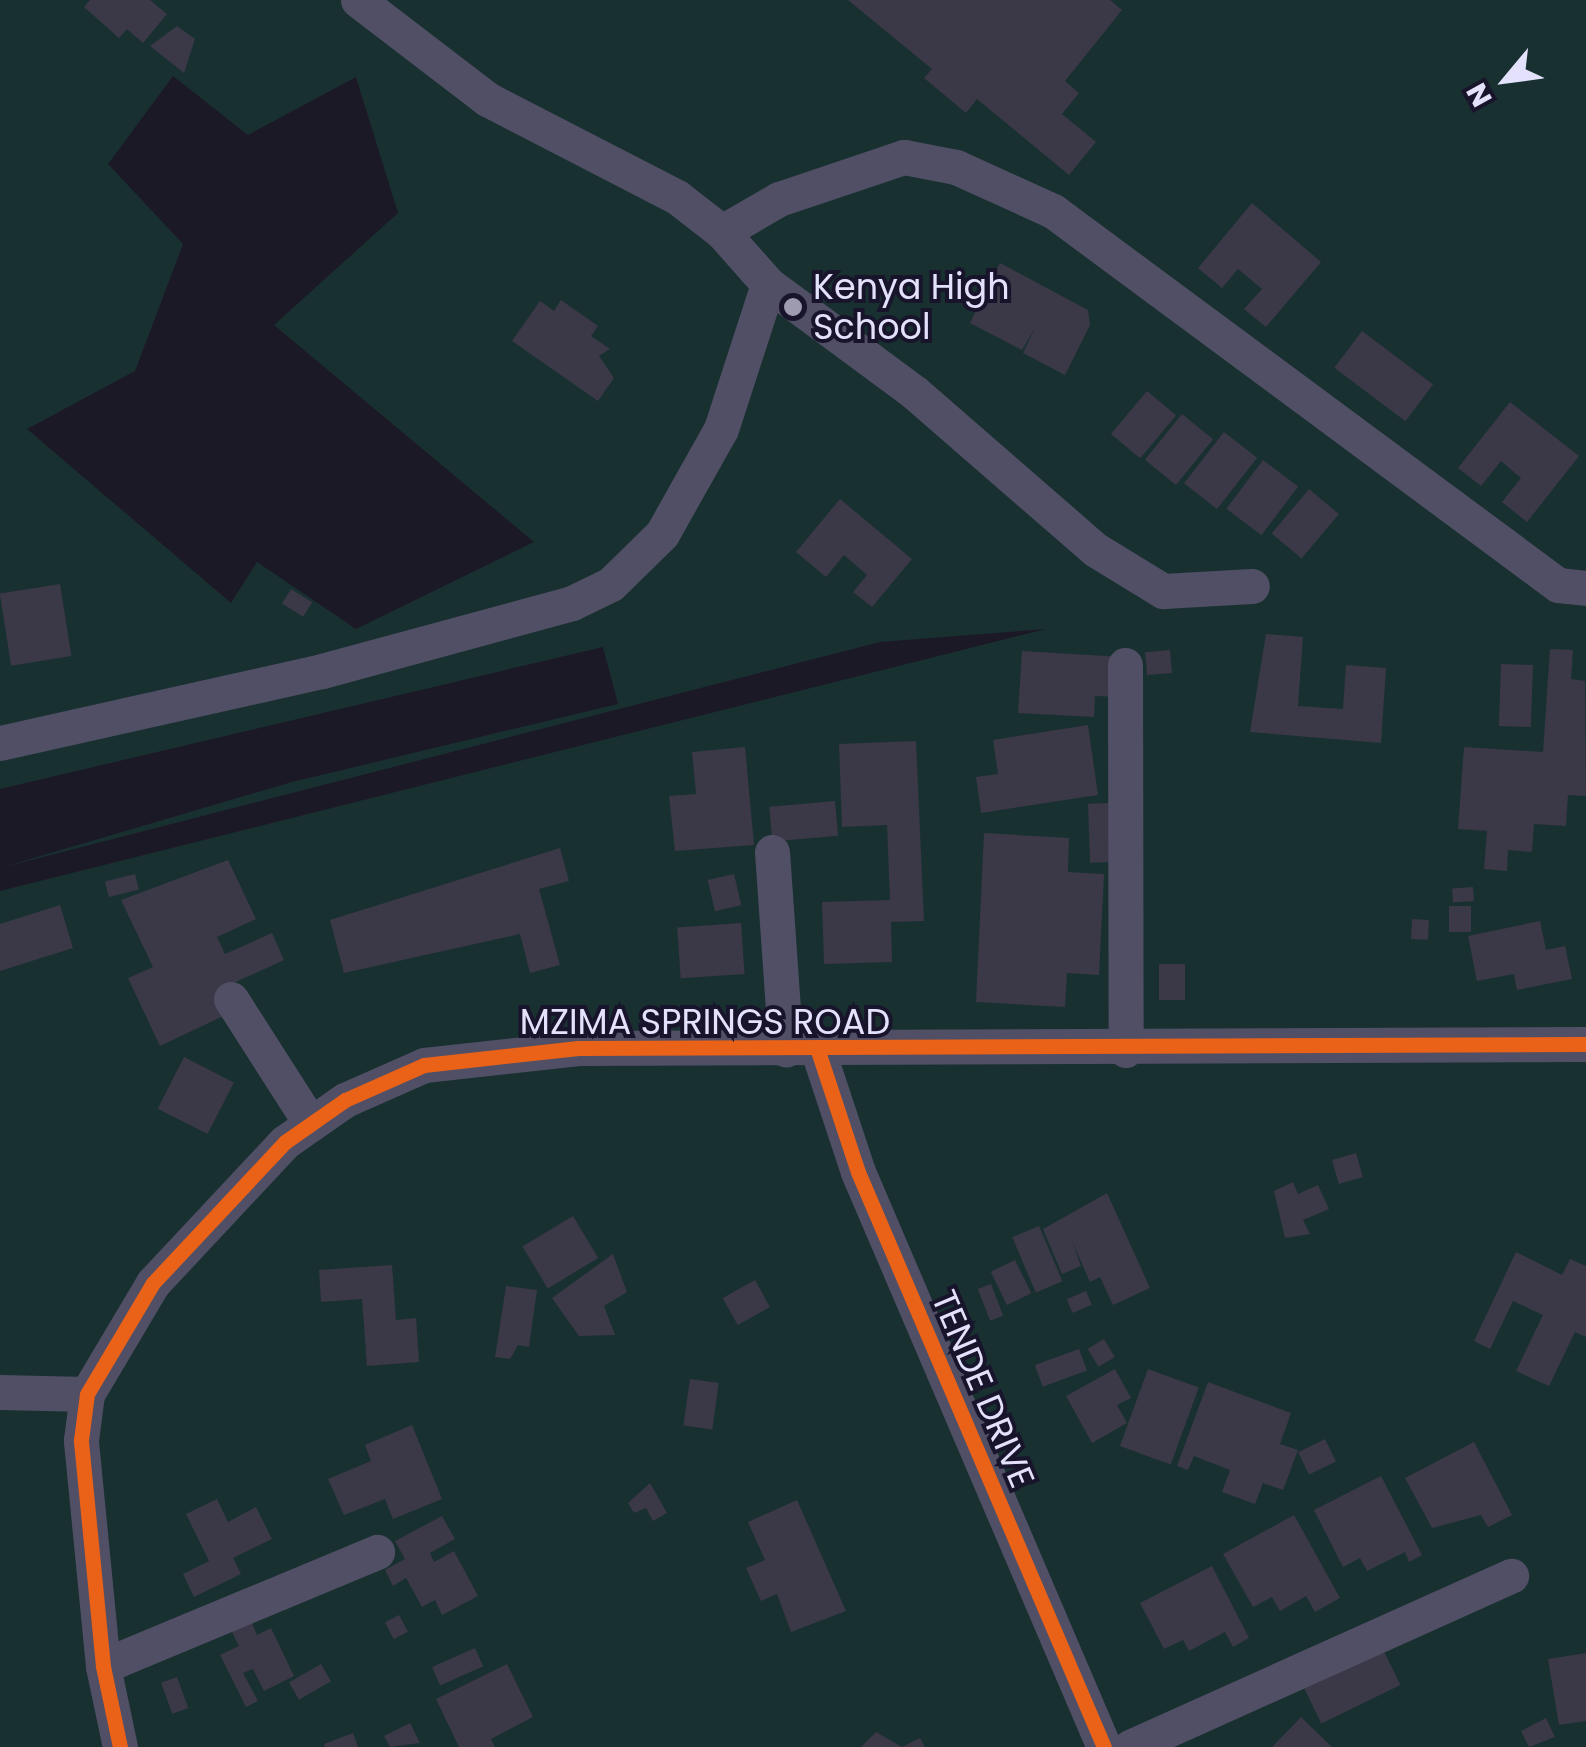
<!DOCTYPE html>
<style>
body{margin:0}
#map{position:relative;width:1586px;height:1747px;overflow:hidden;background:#1c1926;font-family:Poppins,sans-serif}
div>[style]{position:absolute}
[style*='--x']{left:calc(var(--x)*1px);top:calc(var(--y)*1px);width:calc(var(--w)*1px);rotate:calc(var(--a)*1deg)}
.green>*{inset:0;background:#193031}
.building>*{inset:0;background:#3b3847;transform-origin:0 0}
.minor>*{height:35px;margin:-17.5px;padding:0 17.5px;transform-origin:17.5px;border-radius:17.5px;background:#514f65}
.cycleway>*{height:15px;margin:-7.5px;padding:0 7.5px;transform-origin:7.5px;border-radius:7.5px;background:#ea6118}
.dots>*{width:28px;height:28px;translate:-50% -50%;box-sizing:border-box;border:5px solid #18142b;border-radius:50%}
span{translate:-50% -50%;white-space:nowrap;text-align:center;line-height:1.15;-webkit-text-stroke:8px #18142b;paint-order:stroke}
.poi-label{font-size:35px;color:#e4e1fc}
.left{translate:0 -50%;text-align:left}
.street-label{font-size:35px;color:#e4e1fc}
.north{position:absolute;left:1456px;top:30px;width:100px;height:100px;-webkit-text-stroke:8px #18142b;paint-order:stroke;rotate:241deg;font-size:28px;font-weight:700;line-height:40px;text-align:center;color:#e4e1fc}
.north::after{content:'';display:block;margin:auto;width:35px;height:45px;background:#e4e1fc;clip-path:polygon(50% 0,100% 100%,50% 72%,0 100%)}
</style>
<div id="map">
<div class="green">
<div style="clip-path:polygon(evenodd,0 0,1586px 0,1586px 1747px,0 1747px,0 891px,1046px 629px,880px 642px,0 868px,292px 782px,618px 704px,603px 647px,0 789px,0 0,173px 76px,248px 135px,356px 77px,398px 213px,274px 325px,534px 542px,356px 629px,257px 562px,231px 603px,27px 429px,135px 371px,183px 244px,108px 164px,173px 76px)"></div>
</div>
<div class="building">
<div style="clip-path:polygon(90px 0,150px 0,167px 14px,143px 43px,127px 29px,119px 38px,84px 7px)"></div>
<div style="clip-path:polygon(848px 0,1110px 0,1122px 10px,1065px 81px,1079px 93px,1062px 114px,1096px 142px,1069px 175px,977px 99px,966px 113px,924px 78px,932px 69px)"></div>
<div style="clip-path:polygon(177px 26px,195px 39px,184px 73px,150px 46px)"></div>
<div style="clip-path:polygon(1252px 203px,1321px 262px,1266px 327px,1244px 309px,1262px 289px,1238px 269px,1222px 288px,1198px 268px)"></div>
<div style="clip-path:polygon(1000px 263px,1088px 310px,1090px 325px,1065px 375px,1023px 353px,1035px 328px,1022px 350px,970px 323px)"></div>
<div style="clip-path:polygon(561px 300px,598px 326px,591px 336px,610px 349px,599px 356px,614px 378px,598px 401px,512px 341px,540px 301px,554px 311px)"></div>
<div style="left:1362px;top:331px;width:89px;height:46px;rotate:37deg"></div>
<div style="left:1147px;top:391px;width:38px;height:56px;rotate:40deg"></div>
<div style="clip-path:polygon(1510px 402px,1579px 456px,1527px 522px,1502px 502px,1521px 478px,1501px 461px,1481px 486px,1458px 468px)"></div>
<div style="left:1182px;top:414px;width:40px;height:59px;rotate:39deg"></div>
<div style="left:1224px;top:432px;width:42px;height:65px;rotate:38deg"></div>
<div style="left:1263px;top:460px;width:44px;height:61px;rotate:37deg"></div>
<div style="left:1309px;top:489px;width:39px;height:58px;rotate:40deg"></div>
<div style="clip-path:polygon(840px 499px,912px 559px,872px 607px,853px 592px,867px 575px,844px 555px,826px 577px,796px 552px)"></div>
<div style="left:60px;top:584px;width:73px;height:61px;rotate:81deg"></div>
<div style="left:291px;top:589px;width:25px;height:17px;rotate:32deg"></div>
<div style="clip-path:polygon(1266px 634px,1303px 637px,1298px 706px,1343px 709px,1346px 665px,1386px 668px,1381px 743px,1250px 732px)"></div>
<div style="clip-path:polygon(1550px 649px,1573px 650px,1571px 679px,1585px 681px,1586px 796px,1568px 795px,1566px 826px,1534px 824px,1532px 852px,1508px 850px,1507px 871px,1484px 869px,1487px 831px,1458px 829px,1464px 747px,1543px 752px)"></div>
<div style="left:1170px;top:650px;width:23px;height:25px;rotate:85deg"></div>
<div style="clip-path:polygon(1022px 651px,1123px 657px,1121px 697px,1095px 696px,1094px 717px,1018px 713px)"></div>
<div style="left:1501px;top:664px;width:32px;height:62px;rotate:2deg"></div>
<div style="clip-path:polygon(1088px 725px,1098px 795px,981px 813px,976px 777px,998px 774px,993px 740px)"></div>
<div style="clip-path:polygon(916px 741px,924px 921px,891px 922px,892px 962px,824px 964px,822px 902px,890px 900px,887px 825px,842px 827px,839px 744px)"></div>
<div style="clip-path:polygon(745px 747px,754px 845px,675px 851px,669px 796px,696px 794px,692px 752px)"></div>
<div style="left:835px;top:801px;width:35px;height:66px;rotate:85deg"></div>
<div style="left:1109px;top:803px;width:59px;height:21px;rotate:88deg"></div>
<div style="clip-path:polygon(984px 833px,1069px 838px,1068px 872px,1104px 874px,1099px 975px,1067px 973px,1065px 1007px,976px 1002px)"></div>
<div style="clip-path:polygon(560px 848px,569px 881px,539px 889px,560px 965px,530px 973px,520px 934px,344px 973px,330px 920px)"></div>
<div style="clip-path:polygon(228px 860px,256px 919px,217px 937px,225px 954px,272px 933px,284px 960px,225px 987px,236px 1010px,160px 1046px,128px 978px,153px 967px,121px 900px)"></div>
<div style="left:135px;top:874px;width:16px;height:31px;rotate:76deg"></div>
<div style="left:734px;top:874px;width:32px;height:27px;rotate:77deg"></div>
<div style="left:1473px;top:887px;width:14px;height:21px;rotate:86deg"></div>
<div style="clip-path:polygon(60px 905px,73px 948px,0 971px,0 924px)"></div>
<div style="left:1449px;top:906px;width:22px;height:26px"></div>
<div style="left:1412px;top:919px;width:17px;height:20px;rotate:3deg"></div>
<div style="clip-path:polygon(1540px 921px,1546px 950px,1565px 946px,1572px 979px,1517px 990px,1514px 974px,1477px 981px,1468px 936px)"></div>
<div style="left:741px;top:923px;width:51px;height:64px;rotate:86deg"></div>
<div style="left:1159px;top:964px;width:26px;height:36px"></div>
<div style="left:184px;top:1057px;width:56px;height:58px;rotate:27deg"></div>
<div style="left:1356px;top:1153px;width:25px;height:25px;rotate:74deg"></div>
<div style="clip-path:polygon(1293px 1182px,1298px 1194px,1318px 1185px,1329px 1209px,1303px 1220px,1310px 1234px,1285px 1238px,1274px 1191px)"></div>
<div style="clip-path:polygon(1107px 1193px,1150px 1288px,1113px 1305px,1100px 1277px,1090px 1282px,1072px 1241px,1081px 1266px,1062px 1274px,1043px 1229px)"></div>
<div style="left:573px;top:1216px;width:49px;height:59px;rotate:59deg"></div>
<div style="left:1039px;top:1226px;width:60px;height:29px;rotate:67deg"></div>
<div style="clip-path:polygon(1516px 1252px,1562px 1275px,1570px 1259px,1586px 1266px,1586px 1337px,1575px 1332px,1549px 1386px,1516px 1371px,1543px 1315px,1513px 1301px,1490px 1349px,1474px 1341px)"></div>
<div style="clip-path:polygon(613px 1254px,627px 1292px,604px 1306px,615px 1335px,579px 1336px,552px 1298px)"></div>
<div style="left:1015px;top:1260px;width:37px;height:27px;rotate:64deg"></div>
<div style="clip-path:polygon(392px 1265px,396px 1320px,416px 1318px,419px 1362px,367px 1366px,362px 1299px,321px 1302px,319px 1270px)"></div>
<div style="left:755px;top:1280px;width:31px;height:37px;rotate:61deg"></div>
<div style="left:991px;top:1284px;width:34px;height:14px;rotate:69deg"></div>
<div style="clip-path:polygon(506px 1286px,537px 1290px,529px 1347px,518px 1345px,510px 1359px,495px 1357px)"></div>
<div style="left:1086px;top:1291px;width:15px;height:21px;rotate:67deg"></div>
<div style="left:1104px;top:1339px;width:21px;height:19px;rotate:59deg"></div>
<div style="left:1079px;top:1349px;width:23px;height:47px;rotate:70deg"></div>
<div style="clip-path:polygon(1115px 1369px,1131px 1398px,1117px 1405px,1127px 1423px,1092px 1443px,1066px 1396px)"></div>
<div style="left:1148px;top:1369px;width:54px;height:82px;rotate:20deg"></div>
<div style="left:690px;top:1379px;width:29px;height:47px;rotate:8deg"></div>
<div style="clip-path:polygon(1208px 1382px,1291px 1413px,1280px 1444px,1298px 1450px,1283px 1490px,1263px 1483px,1255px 1504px,1222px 1492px,1230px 1470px,1194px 1456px,1188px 1470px,1177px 1466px)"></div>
<div style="clip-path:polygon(412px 1425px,442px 1499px,393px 1519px,385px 1499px,344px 1515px,328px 1479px,371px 1461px,365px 1445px)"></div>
<div style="left:1325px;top:1439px;width:25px;height:30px;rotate:64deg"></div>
<div style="clip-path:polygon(1474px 1442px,1512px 1515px,1488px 1527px,1481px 1515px,1432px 1528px,1405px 1478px)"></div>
<div style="clip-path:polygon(1381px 1476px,1422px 1555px,1409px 1562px,1405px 1552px,1367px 1571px,1360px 1558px,1343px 1567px,1314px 1510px)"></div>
<div style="clip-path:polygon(650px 1483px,667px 1513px,653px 1521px,646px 1508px,634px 1513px,628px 1503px)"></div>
<div style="clip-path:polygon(217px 1499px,228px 1522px,256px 1507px,272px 1539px,233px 1558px,241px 1574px,194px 1597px,183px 1574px,209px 1561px,186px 1514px)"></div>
<div style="clip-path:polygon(797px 1500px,846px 1611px,791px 1632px,777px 1594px,761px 1601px,746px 1568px,765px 1560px,748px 1522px)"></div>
<div style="clip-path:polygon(1294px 1515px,1340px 1598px,1315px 1612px,1306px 1596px,1280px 1611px,1272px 1597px,1253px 1607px,1223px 1554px)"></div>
<div style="clip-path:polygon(442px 1516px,455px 1539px,430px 1553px,434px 1562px,454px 1551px,478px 1596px,442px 1615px,435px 1600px,422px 1607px,406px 1578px,393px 1586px,385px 1570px,405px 1559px,395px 1541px)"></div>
<div style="clip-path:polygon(1212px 1566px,1249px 1638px,1233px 1647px,1225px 1632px,1189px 1651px,1183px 1640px,1164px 1649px,1140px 1603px)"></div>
<div style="left:399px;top:1615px;width:19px;height:16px;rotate:62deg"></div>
<div style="clip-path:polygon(250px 1618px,257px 1635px,271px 1628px,294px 1676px,264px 1691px,253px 1669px,243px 1673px,258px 1701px,246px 1707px,220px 1655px,239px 1646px,230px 1628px)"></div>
<div style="left:1379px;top:1641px;width:49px;height:88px;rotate:64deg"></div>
<div style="left:475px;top:1648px;width:20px;height:47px;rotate:66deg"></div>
<div style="clip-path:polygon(1586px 1653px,1586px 1721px,1559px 1725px,1548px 1659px)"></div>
<div style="left:321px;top:1664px;width:20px;height:37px;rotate:60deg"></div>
<div style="clip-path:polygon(507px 1664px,533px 1717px,491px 1739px,495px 1747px,459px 1747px,436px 1699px)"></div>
<div style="left:177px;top:1677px;width:33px;height:17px;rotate:70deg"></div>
<div style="clip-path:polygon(1301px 1717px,1332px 1747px,1272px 1747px)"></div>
<div style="clip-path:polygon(1546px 1718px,1555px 1737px,1529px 1747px,1521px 1731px)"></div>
<div style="clip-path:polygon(410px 1723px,420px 1743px,390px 1747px,384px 1736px)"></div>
<div style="clip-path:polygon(876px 1732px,902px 1747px,920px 1738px,925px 1747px,861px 1747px)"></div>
<div style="clip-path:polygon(353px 1733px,358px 1747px,325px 1747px,324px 1744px)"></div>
</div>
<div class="minor">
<div style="--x:358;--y:0;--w:163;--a:37.5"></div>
<div style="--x:487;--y:99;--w:214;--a:27.3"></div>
<div style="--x:677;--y:197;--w:57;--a:37.9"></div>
<div style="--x:722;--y:232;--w:66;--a:-30.1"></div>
<div style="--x:779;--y:199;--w:132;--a:-18.6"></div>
<div style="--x:904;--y:157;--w:53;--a:10.9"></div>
<div style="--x:956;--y:167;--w:107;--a:24.4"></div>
<div style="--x:1053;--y:211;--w:628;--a:36.52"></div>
<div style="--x:1558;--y:585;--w:28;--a:6"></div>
<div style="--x:722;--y:232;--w:69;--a:48.5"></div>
<div style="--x:768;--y:284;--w:182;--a:36.5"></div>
<div style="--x:914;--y:392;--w:241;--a:41"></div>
<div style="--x:1096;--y:550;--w:79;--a:31.5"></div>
<div style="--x:1163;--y:591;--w:89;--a:-3.2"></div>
<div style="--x:1125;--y:665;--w:385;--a:89.9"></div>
<div style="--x:0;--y:743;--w:330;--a:-12.6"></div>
<div style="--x:322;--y:671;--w:259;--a:-15.2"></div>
<div style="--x:572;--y:603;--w:43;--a:-26"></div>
<div style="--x:611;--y:584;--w:71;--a:-44.4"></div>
<div style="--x:662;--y:534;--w:120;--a:-60.7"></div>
<div style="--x:721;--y:429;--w:152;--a:-72"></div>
<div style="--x:772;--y:852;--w:198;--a:86"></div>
<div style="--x:231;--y:999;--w:148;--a:57.4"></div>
<div style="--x:818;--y:1051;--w:127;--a:71.7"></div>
<div style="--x:858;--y:1172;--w:625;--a:66.84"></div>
<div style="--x:0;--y:1392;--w:87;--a:1.3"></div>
<div style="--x:103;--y:1666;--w:297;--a:-22.6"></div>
<div style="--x:120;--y:1747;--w:83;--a:-101.9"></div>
<div style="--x:103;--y:1666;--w:227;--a:-95.6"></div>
<div style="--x:81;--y:1440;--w:46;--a:-82.6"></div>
<div style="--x:87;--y:1394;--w:129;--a:-59.3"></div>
<div style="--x:153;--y:1283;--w:193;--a:-46.9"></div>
<div style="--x:285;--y:1142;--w:73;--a:-35"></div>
<div style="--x:345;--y:1100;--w:86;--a:-23.9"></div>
<div style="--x:424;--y:1065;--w:155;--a:-6.3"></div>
<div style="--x:578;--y:1048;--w:1008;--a:-0.23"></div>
<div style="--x:1130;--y:1747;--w:418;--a:-24.2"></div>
</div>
<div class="cycleway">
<div style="--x:818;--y:1051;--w:127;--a:71.7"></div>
<div style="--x:858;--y:1172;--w:625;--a:66.84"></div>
<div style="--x:120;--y:1747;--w:83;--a:-101.9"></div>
<div style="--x:103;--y:1666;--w:227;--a:-95.6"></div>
<div style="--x:81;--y:1440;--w:46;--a:-82.6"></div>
<div style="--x:87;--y:1394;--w:129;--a:-59.3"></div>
<div style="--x:153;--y:1283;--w:193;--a:-46.9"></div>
<div style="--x:285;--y:1142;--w:73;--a:-35"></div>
<div style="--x:345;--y:1100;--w:86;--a:-23.9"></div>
<div style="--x:424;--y:1065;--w:155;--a:-6.3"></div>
<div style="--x:578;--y:1048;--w:1008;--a:-0.23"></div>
</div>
<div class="dots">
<div style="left:793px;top:307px;background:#9e9bb1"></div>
</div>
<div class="poi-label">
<span class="left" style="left:813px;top:307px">Kenya High<br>School</span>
</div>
<div class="street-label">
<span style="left:705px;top:1022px">MZIMA SPRINGS ROAD</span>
<span style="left:983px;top:1389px;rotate:67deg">TENDE DRIVE</span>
</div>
<div class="north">N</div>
</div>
